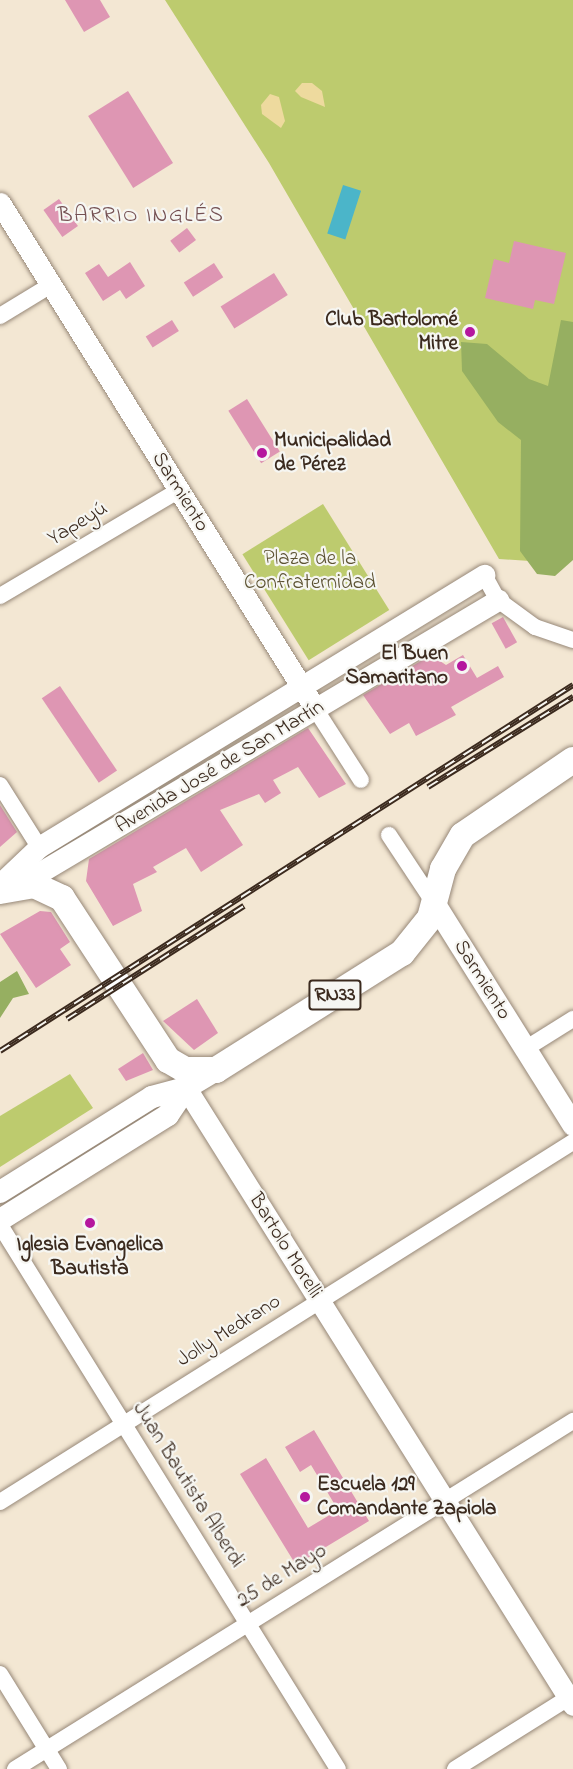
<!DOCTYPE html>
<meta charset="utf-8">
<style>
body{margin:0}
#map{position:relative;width:573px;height:1769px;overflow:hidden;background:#f3e7d3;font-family:"Indie Flower",sans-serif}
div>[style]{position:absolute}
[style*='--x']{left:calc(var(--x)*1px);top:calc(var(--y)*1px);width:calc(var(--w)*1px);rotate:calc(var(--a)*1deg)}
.green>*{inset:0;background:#bdcb6e;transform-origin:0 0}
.forest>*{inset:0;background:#96af61}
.sand>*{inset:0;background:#eeda9e}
.water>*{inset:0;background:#4bb5c9;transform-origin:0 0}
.building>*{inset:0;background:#de96b3;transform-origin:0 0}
.roads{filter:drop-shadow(0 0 2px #978878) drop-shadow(0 0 2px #978878)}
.minor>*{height:16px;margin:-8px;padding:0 8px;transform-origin:8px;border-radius:8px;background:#fff}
.tertiary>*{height:21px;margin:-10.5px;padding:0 10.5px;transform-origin:10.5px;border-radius:10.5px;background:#fff}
.secondary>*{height:22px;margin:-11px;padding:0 11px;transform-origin:11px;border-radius:11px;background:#fff}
.primary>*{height:26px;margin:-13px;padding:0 13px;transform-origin:13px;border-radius:13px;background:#fff}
.rail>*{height:6px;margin-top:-3px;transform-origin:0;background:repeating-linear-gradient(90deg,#f6f6f2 0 11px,#3b2a1e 0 22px);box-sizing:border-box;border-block:2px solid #3b2a1e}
.dots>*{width:16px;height:16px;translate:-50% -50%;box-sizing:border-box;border:3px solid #f6f6f2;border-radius:50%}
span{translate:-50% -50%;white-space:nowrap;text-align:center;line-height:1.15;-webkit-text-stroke:4.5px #f6f6f2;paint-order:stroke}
.shield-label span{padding:2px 4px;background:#f6f6f2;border:2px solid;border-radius:4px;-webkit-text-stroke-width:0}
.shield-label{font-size:20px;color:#3b2a1e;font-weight:700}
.poi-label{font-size:21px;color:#3b2a1e;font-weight:700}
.right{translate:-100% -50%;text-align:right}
.left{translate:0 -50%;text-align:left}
.street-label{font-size:21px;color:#3b2a1e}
.park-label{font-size:21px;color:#5c5232}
.neighbourhood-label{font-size:22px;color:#745052;letter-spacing:1.5px}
</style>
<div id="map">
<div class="green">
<div style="clip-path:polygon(165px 0,573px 0,573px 501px,559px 563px,499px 559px,269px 163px)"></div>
<div style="left:323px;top:504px;width:125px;height:95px;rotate:58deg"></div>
<div style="clip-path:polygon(70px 1074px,93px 1108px,0 1167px,0 1116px)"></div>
</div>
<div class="forest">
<div style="clip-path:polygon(561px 320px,573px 322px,573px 560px,555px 576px,537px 574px,520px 551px,521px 440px,498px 422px,462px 371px,461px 342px,487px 344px,529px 379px,548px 386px)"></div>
<div style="clip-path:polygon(17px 971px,29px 994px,13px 998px,0 1018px,0 982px)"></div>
</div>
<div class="sand">
<div style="clip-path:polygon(302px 83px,312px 83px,322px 91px,325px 107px,301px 97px,295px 91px)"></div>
<div style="clip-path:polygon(270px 94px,279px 97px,285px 121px,281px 128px,262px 114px,261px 105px)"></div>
</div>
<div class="water">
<div style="left:343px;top:185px;width:19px;height:51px;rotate:18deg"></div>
</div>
<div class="building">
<div style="clip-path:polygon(65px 0,100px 0,110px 17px,84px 32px)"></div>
<div style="left:128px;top:91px;width:85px;height:47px;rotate:58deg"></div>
<div style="left:59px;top:199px;width:33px;height:19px;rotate:55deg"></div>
<div style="left:187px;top:228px;width:15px;height:21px;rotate:53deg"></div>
<div style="clip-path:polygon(514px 241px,566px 253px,554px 304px,535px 300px,533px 309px,485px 298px,494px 259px,509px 263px)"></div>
<div style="clip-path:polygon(130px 262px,145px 286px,126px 299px,120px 290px,103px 301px,85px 273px,99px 264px,108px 277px)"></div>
<div style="left:214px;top:263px;width:17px;height:36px;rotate:57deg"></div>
<div style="left:274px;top:273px;width:26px;height:63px;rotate:58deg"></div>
<div style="left:172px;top:320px;width:13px;height:31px;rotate:58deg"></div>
<div style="left:247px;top:399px;width:62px;height:22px;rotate:58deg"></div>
<div style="left:503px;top:617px;width:29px;height:13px;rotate:61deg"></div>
<div style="clip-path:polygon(431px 655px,446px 665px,463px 655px,477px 678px,498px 666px,504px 677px,451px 707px,456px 715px,416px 736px,409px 723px,390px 734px,363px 695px)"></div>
<div style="left:60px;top:686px;width:102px;height:22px;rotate:56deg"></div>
<div style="clip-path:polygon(308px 728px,346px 784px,319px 798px,298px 767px,273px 780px,281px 793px,265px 803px,259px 794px,220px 810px,243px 845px,201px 872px,186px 848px,153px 867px,157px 872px,133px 884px,142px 911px,113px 926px,86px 881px,89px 859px)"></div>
<div style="clip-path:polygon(0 805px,17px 832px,0 847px)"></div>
<div style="clip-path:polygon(40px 911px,51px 912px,70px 942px,60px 949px,71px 965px,36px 988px,0 934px)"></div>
<div style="clip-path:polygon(197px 999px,218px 1033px,194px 1050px,163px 1021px)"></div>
<div style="clip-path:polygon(143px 1053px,153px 1070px,126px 1081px,118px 1069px)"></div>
<div style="clip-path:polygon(314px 1430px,369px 1521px,296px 1565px,240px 1474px,266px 1458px,308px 1528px,338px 1510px,311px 1465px,300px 1472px,285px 1447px)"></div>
</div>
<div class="roads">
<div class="minor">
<div style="--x:0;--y:316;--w:60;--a:-31.3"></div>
<div style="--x:484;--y:575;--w:29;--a:61"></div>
<div style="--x:498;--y:600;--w:46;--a:36.1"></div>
<div style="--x:535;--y:627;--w:40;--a:18.9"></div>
<div style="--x:0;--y:596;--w:208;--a:-30.6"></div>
<div style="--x:316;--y:710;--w:83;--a:57.3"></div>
<div style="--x:0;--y:785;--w:73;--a:57.8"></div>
<div style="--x:389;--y:835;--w:82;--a:56.5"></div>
<div style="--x:525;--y:1049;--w:57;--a:-32"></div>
<div style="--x:0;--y:1225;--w:640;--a:58.15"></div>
<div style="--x:0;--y:1502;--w:677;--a:-32.14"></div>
<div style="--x:0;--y:1674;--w:112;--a:58.2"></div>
<div style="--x:15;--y:1769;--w:658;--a:-31.95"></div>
<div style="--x:455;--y:1769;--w:139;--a:-32.1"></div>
</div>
<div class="tertiary">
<div style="--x:0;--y:203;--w:597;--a:58.07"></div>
<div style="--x:0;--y:884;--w:54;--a:-43.5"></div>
<div style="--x:39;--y:847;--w:522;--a:-31.43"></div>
<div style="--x:17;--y:886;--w:560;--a:-30.74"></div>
<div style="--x:186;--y:1088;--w:728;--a:57.9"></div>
</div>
<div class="secondary">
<div style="--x:434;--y:903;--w:262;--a:57.9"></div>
<div style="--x:0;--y:1192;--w:179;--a:-32"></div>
<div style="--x:152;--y:1097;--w:35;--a:-15"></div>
<div style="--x:186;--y:1088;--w:35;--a:-31"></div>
<div style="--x:0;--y:1220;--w:198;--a:-32"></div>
<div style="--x:168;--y:1115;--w:32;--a:-56"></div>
</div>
<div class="primary">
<div style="--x:0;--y:891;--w:35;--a:-10"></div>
<div style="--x:34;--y:885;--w:31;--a:25"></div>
<div style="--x:62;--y:898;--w:194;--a:56.8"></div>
<div style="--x:168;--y:1060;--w:20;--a:30"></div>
<div style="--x:185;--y:1070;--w:31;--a:0"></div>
<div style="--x:216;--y:1070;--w:220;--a:-32.2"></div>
<div style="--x:402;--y:953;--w:45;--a:-51.3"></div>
<div style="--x:430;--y:918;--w:51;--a:-75.1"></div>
<div style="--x:443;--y:869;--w:39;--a:-60"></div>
<div style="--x:463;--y:835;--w:133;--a:-34.3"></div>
</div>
</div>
<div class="rail">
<div style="--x:428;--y:787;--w:171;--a:-31.8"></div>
<div style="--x:67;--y:1019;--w:210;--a:-32.6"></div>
<div style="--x:0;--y:1051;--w:680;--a:-32.57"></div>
</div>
<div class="dots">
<div style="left:470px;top:332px;background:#b5179e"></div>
<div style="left:262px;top:453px;background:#b5179e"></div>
<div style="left:462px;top:666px;background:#b5179e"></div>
<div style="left:90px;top:1223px;background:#b5179e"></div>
<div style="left:305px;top:1497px;background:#b5179e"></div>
</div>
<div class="shield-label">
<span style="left:335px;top:995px">RN33</span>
</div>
<div class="poi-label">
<span class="right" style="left:458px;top:332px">Club Bartolomé<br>Mitre</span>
<span class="left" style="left:274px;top:453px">Municipalidad<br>de Pérez</span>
<span class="right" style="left:448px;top:666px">El Buen<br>Samaritano</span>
<span style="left:90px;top:1257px">Iglesia Evangelica<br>Bautista</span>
<span class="left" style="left:317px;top:1497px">Escuela 129<br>Comandante Zapiola</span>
</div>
<div class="street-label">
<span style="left:180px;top:492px;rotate:58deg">Sarmiento</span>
<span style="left:78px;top:524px;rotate:-31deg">Yapeyú</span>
<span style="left:220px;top:767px;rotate:-31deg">Avenida José de San Martín</span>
<span style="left:482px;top:980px;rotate:58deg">Sarmiento</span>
<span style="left:285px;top:1246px;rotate:58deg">Bartolo Morelli</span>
<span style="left:229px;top:1331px;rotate:-32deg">Jolly Medrano</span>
<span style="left:188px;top:1485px;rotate:58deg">Juan Bautista Alberdi</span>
<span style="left:282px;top:1576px;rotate:-32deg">25 de Mayo</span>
</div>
<div class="park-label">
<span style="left:310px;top:571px">Plaza de la<br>Confraternidad</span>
</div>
<div class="neighbourhood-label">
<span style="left:141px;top:217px">BARRIO INGLÉS</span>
</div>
</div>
